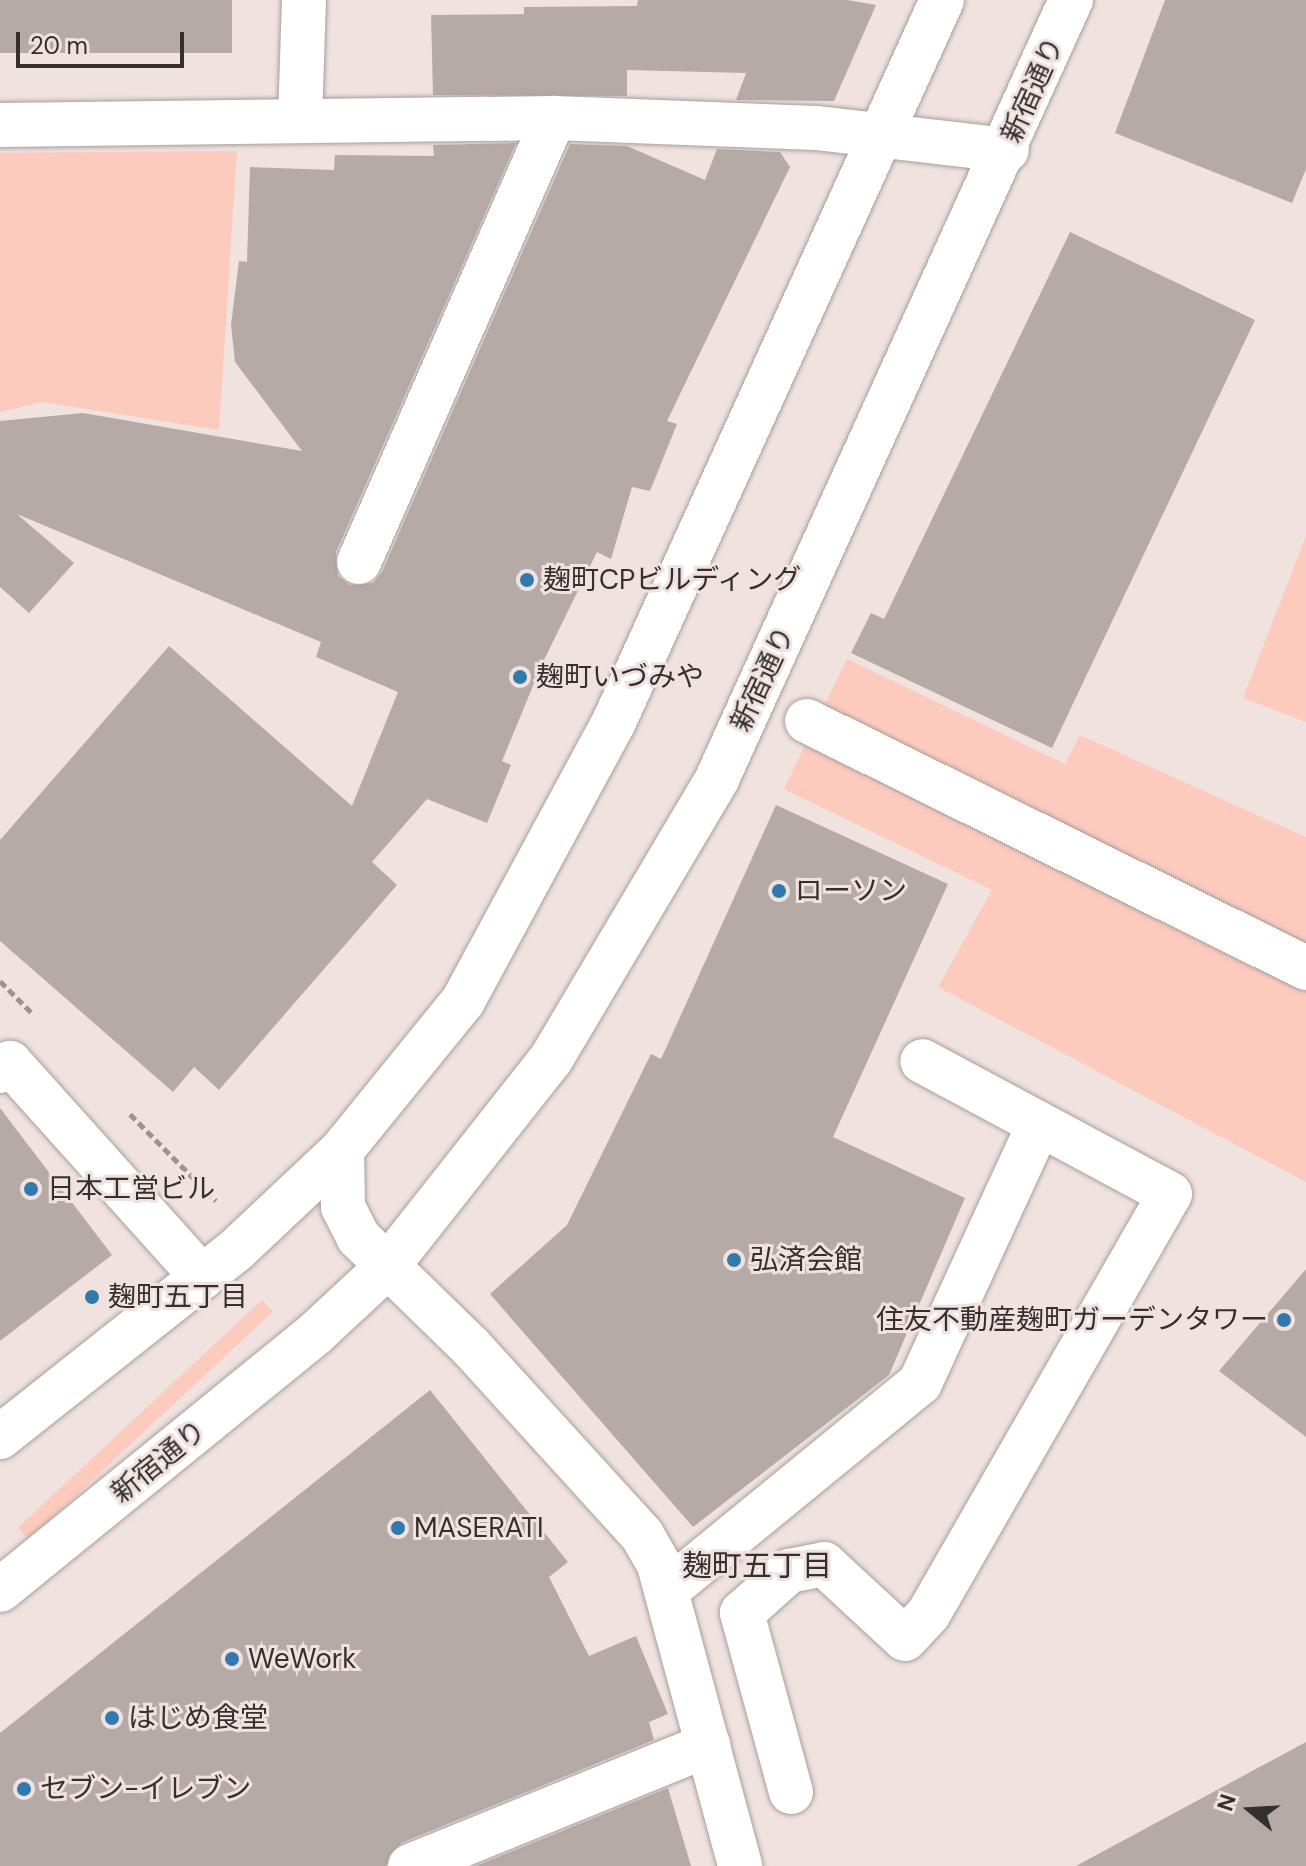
<!DOCTYPE html>
<meta charset="utf-8">
<style>
body{margin:0}
#map{position:relative;width:1306px;height:1866px;overflow:hidden;background:#efe2df;font-family:"DM Sans","Noto Sans JP",sans-serif}
div>[style]{position:absolute}
[style*='--x']{left:calc(var(--x)*1px);top:calc(var(--y)*1px);width:calc(var(--w)*1px);rotate:calc(var(--a)*1deg)}
.green>*{inset:0;background:#fdcabe;transform-origin:0 0}
.building>*{inset:0;background:#b6aaa7;transform-origin:0 0}
.path>*{height:5px;margin-top:-2.5px;transform-origin:0;background:repeating-linear-gradient(90deg,#9c9290 0 8px,transparent 0 12px)}
.roads{filter:drop-shadow(0 0 2px #aa9e9b) drop-shadow(0 0 2px #aa9e9b)}
.minor>*{height:44px;margin:-22px;padding:0 22px;transform-origin:22px;border-radius:22px;background:#fff}
.highway>*{height:44px;margin:-22px;padding:0 22px;transform-origin:22px;border-radius:22px;background:#fff}
.dots>*{width:22px;height:22px;translate:-50% -50%;box-sizing:border-box;border:4px solid #efe2df;border-radius:50%}
span{translate:-50% -50%;white-space:nowrap;text-align:center;line-height:1.15;-webkit-text-stroke:6px #efe2df;paint-order:stroke}
.street-label{font-size:28px;color:#35302f}
.poi-label{font-size:28px;color:#35302f}
.left{translate:0 -50%;text-align:left}
.right{translate:-100% -50%;text-align:right}
.neighbourhood-label{font-size:30px;color:#35302f}
.north{position:absolute;left:1210px;top:1770px;width:80px;height:80px;-webkit-text-stroke:6px #efe2df;paint-order:stroke;rotate:288deg;font-size:22px;font-weight:700;line-height:32px;text-align:center;color:#35302f}
.north::after{content:'';display:block;margin:auto;width:28px;height:36px;background:#35302f;clip-path:polygon(50% 0,100% 100%,50% 72%,0 100%)}
.scale{position:absolute;left:16px;top:32px;width:168px;height:36px;box-sizing:border-box;border:4px solid #35302f;border-top:0;padding-left:10px;font-size:24px;line-height:28px;white-space:nowrap;color:#35302f;-webkit-text-stroke:6px #efe2df;paint-order:stroke}
</style>
<div id="map">
<div class="green">
<div style="clip-path:polygon(237px 151px,219px 430px,42px 402px,0 412px,0 153px)"></div>
<div style="clip-path:polygon(1306px 536px,1306px 722px,1243px 698px)"></div>
<div style="clip-path:polygon(847px 659px,1065px 764px,1080px 735px,1306px 837px,1306px 1182px,938px 987px,992px 890px,784px 789px)"></div>
<div style="left:262px;top:1300px;width:16px;height:334px;rotate:47deg"></div>
</div>
<div class="building">
<div style="left:0;top:0;width:232px;height:53px"></div>
<div style="clip-path:polygon(638px 0,847px 0,876px 5px,834px 101px,736px 100px,746px 73px,627px 70px,627px 96px,433px 95px,431px 15px,524px 14px,524px 7px,637px 6px)"></div>
<div style="clip-path:polygon(1165px 0,1306px 0,1306px 169px,1292px 203px,1115px 133px)"></div>
<div style="clip-path:polygon(516px 143px,336px 552px,338px 576px,350px 585px,373px 583px,382px 572px,570px 144px,627px 146px,705px 180px,717px 149px,780px 152px,790px 167px,667px 421px,677px 424px,650px 491px,632px 487px,611px 559px,597px 552px,542px 664px,502px 761px,511px 765px,487px 823px,427px 799px,372px 862px,397px 885px,219px 1090px,194px 1067px,173px 1092px,0 941px,0 840px,169px 646px,352px 806px,398px 692px,316px 657px,321px 642px,17px 514px,74px 563px,29px 613px,0 587px,0 421px,83px 413px,302px 451px,235px 362px,231px 325px,239px 261px,247px 262px,250px 167px,334px 170px,335px 155px,434px 156px,433px 145px)"></div>
<div style="clip-path:polygon(1070px 232px,1255px 320px,1052px 748px,851px 653px,871px 613px,884px 619px)"></div>
<div style="clip-path:polygon(776px 805px,948px 884px,833px 1137px,965px 1198px,889px 1375px,693px 1527px,490px 1294px,567px 1225px,651px 1054px,661px 1059px)"></div>
<div style="clip-path:polygon(0 1108px,112px 1255px,0 1341px)"></div>
<div style="clip-path:polygon(1306px 1269px,1306px 1437px,1219px 1371px)"></div>
<div style="clip-path:polygon(430px 1390px,568px 1562px,549px 1577px,589px 1656px,636px 1636px,668px 1714px,649px 1722px,654px 1740px,401px 1843px,386px 1866px,0 1866px,0 1733px)"></div>
<div style="clip-path:polygon(1306px 1742px,1306px 1866px,1076px 1866px)"></div>
<div style="clip-path:polygon(668px 1788px,691px 1866px,476px 1866px)"></div>
</div>
<div class="path">
<div style="--x:0;--y:981;--w:48;--a:45"></div>
<div style="--x:130;--y:1114;--w:122;--a:45.3"></div>
</div>
<div class="roads">
<div class="minor">
<div style="--x:300;--y:120;--w:120;--a:-88.1"></div>
<div style="--x:0;--y:125;--w:554;--a:-0.72"></div>
<div style="--x:554;--y:118;--w:262;--a:2.2"></div>
<div style="--x:816;--y:128;--w:192;--a:6.6"></div>
<div style="--x:359;--y:562;--w:485;--a:-66.3"></div>
<div style="--x:807;--y:721;--w:557;--a:26.33"></div>
<div style="--x:0;--y:1071;--w:13;--a:-39"></div>
<div style="--x:10;--y:1063;--w:288;--a:48.1"></div>
<div style="--x:342;--y:1150;--w:57;--a:89"></div>
<div style="--x:343;--y:1207;--w:34;--a:63"></div>
<div style="--x:358;--y:1237;--w:158;--a:44.2"></div>
<div style="--x:471;--y:1347;--w:254;--a:47.7"></div>
<div style="--x:642;--y:1535;--w:34;--a:60"></div>
<div style="--x:659;--y:1565;--w:312;--a:74.9"></div>
<div style="--x:667;--y:1590;--w:327;--a:-39.3"></div>
<div style="--x:920;--y:1383;--w:285;--a:-65.3"></div>
<div style="--x:791;--y:1792;--w:186;--a:-105.3"></div>
<div style="--x:742;--y:1613;--w:63;--a:-41.8"></div>
<div style="--x:789;--y:1571;--w:36;--a:-11"></div>
<div style="--x:824;--y:1564;--w:110;--a:42.8"></div>
<div style="--x:905;--y:1639;--w:35;--a:-47"></div>
<div style="--x:929;--y:1613;--w:483;--a:-60.1"></div>
<div style="--x:1170;--y:1194;--w:281;--a:-151.8"></div>
<div style="--x:410;--y:1866;--w:322;--a:-22.1"></div>
</div>
<div class="highway">
<div style="--x:0;--y:1437;--w:300;--a:-38.4"></div>
<div style="--x:235;--y:1251;--w:147;--a:-43.3"></div>
<div style="--x:342;--y:1150;--w:192;--a:-50.9"></div>
<div style="--x:463;--y:1001;--w:315;--a:-61.6"></div>
<div style="--x:613;--y:724;--w:795;--a:-65.56"></div>
<div style="--x:0;--y:1590;--w:407;--a:-39.1"></div>
<div style="--x:316;--y:1333;--w:96;--a:-42.9"></div>
<div style="--x:386;--y:1268;--w:266;--a:-51.7"></div>
<div style="--x:551;--y:1059;--w:326;--a:-59.3"></div>
<div style="--x:717;--y:779;--w:856;--a:-65.56"></div>
</div>
</div>
<div class="dots">
<div style="left:527px;top:580px;background:#3479ae"></div>
<div style="left:520px;top:677px;background:#3479ae"></div>
<div style="left:779px;top:891px;background:#3479ae"></div>
<div style="left:31px;top:1189px;background:#3479ae"></div>
<div style="left:734px;top:1260px;background:#3479ae"></div>
<div style="left:92px;top:1297px;background:#3479ae"></div>
<div style="left:1284px;top:1320px;background:#3479ae"></div>
<div style="left:398px;top:1528px;background:#3479ae"></div>
<div style="left:232px;top:1659px;background:#3479ae"></div>
<div style="left:112px;top:1718px;background:#3479ae"></div>
<div style="left:24px;top:1789px;background:#3479ae"></div>
</div>
<div class="street-label">
<span style="left:1033px;top:90px;rotate:-66deg">新宿通り</span>
<span style="left:763px;top:679px;rotate:-65deg">新宿通り</span>
<span style="left:159px;top:1462px;rotate:-39deg">新宿通り</span>
</div>
<div class="poi-label">
<span class="left" style="left:543px;top:580px">麹町CPビルディング</span>
<span class="left" style="left:536px;top:677px">麹町いづみや</span>
<span class="left" style="left:795px;top:891px">ローソン</span>
<span class="left" style="left:47px;top:1189px">日本工営ビル</span>
<span class="left" style="left:750px;top:1260px">弘済会館</span>
<span class="left" style="left:108px;top:1297px">麹町五丁目</span>
<span class="right" style="left:1268px;top:1320px">住友不動産麹町ガーデンタワー</span>
<span class="left" style="left:414px;top:1528px">MASERATI</span>
<span class="left" style="left:248px;top:1659px">WeWork</span>
<span class="left" style="left:128px;top:1718px">はじめ食堂</span>
<span class="left" style="left:40px;top:1789px">セブン-イレブン</span>
</div>
<div class="neighbourhood-label">
<span style="left:757px;top:1566px">麹町五丁目</span>
</div>
<div class="north">N</div>
<div class="scale">20 m</div>
</div>
